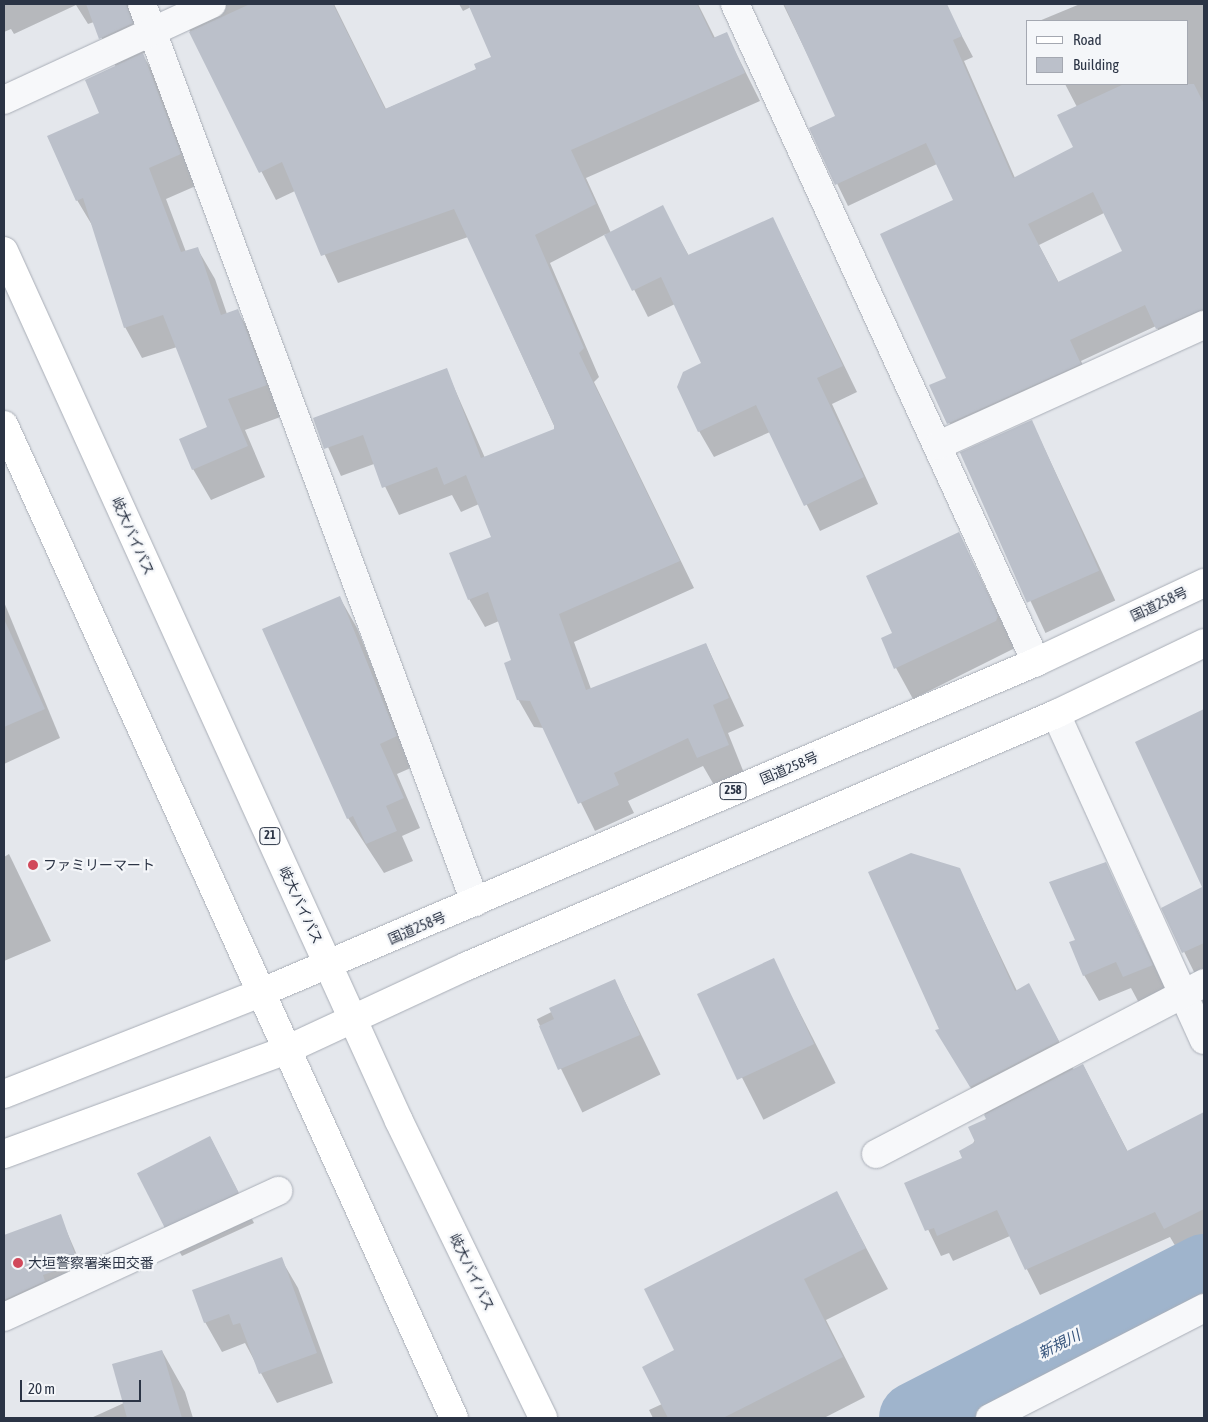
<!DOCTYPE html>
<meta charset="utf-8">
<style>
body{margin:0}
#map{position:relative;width:1208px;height:1422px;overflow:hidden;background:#e4e7ec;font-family:"Asap Condensed","Noto Sans JP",sans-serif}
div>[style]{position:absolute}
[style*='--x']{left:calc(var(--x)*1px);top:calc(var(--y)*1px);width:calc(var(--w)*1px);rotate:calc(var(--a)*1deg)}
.shadow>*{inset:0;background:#0003;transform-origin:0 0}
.river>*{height:72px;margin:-36px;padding:0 36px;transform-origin:36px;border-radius:36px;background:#9fb4cc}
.building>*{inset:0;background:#bbc0ca;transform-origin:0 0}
.roads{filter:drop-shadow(0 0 1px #a9aeb7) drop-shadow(0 0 1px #a9aeb7)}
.street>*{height:28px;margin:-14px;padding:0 14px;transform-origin:14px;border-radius:14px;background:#f7f8fa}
.secondary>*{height:28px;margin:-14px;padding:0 14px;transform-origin:14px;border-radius:14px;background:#fff}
.highway>*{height:28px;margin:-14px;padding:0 14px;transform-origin:14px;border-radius:14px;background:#fff}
.dots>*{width:14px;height:14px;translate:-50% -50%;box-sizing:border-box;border:2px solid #f4f6f9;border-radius:50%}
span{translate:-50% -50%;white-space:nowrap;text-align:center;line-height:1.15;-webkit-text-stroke:4.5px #f4f6f9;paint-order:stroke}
.shield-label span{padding:1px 4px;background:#f4f6f9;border:1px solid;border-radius:4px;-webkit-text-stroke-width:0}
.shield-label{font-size:12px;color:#2b3445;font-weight:700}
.street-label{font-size:14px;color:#2b3445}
.poi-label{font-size:14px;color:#2b3445}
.left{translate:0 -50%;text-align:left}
.water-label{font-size:15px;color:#34527a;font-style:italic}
.frame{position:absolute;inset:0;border:5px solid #2b3445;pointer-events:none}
.legend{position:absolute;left:1026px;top:20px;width:162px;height:65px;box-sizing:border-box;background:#f4f6f9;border:1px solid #a4a8b1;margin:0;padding:6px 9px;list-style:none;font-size:15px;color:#2b3445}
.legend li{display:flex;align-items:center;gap:10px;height:25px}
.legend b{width:25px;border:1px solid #a4a8b1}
.scale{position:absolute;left:20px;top:1380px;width:121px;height:22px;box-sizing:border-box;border:2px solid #2b3445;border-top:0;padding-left:6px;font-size:15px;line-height:18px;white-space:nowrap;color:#2b3445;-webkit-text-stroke:4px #f4f6f9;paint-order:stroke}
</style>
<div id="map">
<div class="shadow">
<div style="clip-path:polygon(4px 4px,138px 4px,148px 51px,142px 54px,161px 85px,198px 185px,166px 199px,186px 252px,197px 248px,215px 279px,227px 314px,237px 310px,255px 341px,283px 416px,245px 430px,265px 477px,211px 500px,193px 469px,209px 428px,177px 347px,142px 358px,125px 327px,95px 230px,77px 200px,116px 67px,94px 22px,88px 24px,76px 5px,14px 34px,11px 29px,4px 32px)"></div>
<div style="clip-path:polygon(176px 4px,334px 4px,386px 109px,478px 69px,492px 58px,471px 7px,463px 11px,459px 4px,698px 4px,715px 38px,726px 33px,760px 101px,586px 178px,611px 233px,662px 207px,689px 256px,773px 219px,857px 392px,832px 404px,878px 504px,820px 531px,770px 432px,714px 457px,699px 431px,702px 364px,675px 304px,648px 317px,606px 234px,550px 263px,599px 377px,594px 382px,694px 588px,574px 642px,591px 689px,706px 644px,744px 726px,728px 733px,744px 773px,714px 785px,703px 766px,628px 801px,634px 813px,595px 831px,544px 728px,534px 727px,518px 699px,513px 661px,499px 621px,485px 627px,469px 599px,493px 537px,479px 504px,461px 512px,452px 495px,399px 515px,374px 464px,341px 476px,315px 418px,446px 369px,485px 458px,556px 430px,468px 237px,338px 283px,295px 191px,276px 200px)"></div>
<div style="clip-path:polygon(evenodd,783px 4px,861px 4px,866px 13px,886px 4px,945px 4px,973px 57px,964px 61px,1015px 178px,1075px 148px,1077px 107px,1065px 84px,1187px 84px,1187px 21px,1039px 21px,1080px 4px,1204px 4px,1204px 335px,1169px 350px,1156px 326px,1081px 361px,1092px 385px,960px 444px,931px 386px,948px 378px,954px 201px,937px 164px,848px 206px,810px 128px,837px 116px,783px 4px,1104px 213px,1124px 252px,1059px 283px,1039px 245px,1104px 213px)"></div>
<div style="left:1032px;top:422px;width:197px;height:77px;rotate:65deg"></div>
<div style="clip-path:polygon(959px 534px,1015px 648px,913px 699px,896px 668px,894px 633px)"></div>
<div style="clip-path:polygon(340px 598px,357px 628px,413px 767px,397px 774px,420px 828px,402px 836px,413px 861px,384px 873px,348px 818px)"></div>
<div style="clip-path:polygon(4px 602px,60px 738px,4px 764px)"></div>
<div style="clip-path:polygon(1204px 711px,1204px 975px,1197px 978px,1163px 909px,1204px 888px,1137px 742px)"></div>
<div style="clip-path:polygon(9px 854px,51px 941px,4px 961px,4px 857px)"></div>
<div style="clip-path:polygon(1105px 864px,1167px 991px,1139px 1003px,1131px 988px,1099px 1001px,1084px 975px,1076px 941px)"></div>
<div style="clip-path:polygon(959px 869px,1017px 991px,1029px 985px,1074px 1070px,1083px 1065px,1128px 1152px,1204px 1114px,1204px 1241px,1180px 1254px,1170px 1237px,1040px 1295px,1010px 1236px,953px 1261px,949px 1253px,941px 1256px,906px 1184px,964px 1159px,987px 1119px,940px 1029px)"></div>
<div style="left:773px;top:960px;width:138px;height:81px;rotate:63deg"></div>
<div style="left:615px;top:981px;width:104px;height:87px;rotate:64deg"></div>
<div style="clip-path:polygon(210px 1137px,254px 1223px,182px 1256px,164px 1226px)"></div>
<div style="clip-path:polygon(837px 1193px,888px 1289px,826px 1320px,865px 1397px,824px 1418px,653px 1418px,649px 1410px,662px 1404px,676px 1351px)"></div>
<div style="clip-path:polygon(60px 1216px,90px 1285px,4px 1326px,4px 1236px)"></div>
<div style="clip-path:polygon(281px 1259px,298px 1288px,333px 1383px,277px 1403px,245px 1343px,222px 1352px,205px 1322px)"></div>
<div style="clip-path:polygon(162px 1351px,185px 1392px,193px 1418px,91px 1418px,124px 1403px)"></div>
</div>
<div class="river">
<div style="--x:915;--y:1418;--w:325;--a:-27.1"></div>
</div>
<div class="building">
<div style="clip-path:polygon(86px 4px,126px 4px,133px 23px,99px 39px)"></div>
<div style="clip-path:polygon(250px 4px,333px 4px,385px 109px,476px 69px,474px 64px,491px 57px,468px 4px,697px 4px,713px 38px,727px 32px,745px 73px,571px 150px,596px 204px,535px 235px,584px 348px,579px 353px,680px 561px,559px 614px,586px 690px,706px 643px,729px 698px,713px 705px,729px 745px,697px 758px,688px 738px,614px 773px,619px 785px,578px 804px,530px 701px,517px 700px,504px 663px,511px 660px,488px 592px,468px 600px,449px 553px,491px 537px,466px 475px,444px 485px,437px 467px,382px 488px,363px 435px,324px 449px,313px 418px,447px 368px,481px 458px,554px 429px,554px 425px,454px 209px,321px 256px,282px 162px,259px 173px,189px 32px)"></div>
<div style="clip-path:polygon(evenodd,784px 4px,947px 4px,962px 36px,953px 40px,1013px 178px,1073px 147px,1057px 115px,1124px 84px,1194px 84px,1204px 104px,1204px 309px,1156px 329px,1145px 305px,1070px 340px,1081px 364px,947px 424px,929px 385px,946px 378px,880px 234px,953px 200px,926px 143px,835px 185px,809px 128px,835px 116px,784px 4px,1093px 192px,1122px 251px,1058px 282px,1028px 224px,1093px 192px)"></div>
<div style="clip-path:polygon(143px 53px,181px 154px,149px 168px,181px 252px,198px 247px,221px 315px,238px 309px,267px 385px,228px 399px,248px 446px,192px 470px,179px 439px,207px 427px,163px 315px,124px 328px,83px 198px,76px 201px,47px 136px,99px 113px,85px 80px)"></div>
<div style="clip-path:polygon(663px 205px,688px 255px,773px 217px,843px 366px,817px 378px,864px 477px,804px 506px,756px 405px,698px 432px,677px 387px,683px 372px,701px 363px,661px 277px,632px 291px,604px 235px)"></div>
<div style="left:1032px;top:420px;width:165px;height:79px;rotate:66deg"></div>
<div style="clip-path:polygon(959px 532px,998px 616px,996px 621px,894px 669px,881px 638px,892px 633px,866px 576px)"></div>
<div style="clip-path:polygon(340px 596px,397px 736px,380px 744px,404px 798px,386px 806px,397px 831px,366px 844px,353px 816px,347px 819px,262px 629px)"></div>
<div style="clip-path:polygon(4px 619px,45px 709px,4px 727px)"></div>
<div style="clip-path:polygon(1204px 709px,1204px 943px,1182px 953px,1161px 908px,1202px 887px,1135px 742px)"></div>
<div style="clip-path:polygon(911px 853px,960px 868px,1015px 991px,1029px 983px,1059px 1041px,970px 1087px,935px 1030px,939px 1029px,868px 872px)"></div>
<div style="clip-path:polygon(1106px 862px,1153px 965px,1123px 977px,1116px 962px,1083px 976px,1069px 942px,1075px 940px,1049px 882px)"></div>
<div style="left:774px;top:958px;width:95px;height:85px;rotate:65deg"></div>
<div style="clip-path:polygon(615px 979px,640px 1035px,558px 1070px,539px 1026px,554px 1019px,549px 1008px)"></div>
<div style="clip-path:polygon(1083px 1064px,1127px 1151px,1204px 1112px,1204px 1209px,1164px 1229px,1155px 1212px,1025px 1270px,997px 1210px,937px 1236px,934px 1228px,925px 1231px,904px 1183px,962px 1158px,959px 1151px,975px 1142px,968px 1127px,986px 1119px,984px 1115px)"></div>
<div style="left:210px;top:1136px;width:63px;height:82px;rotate:63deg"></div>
<div style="clip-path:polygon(837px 1191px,866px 1248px,804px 1279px,843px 1357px,723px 1418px,668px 1418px,642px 1367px,674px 1350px,644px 1289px)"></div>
<div style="clip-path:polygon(61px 1214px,78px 1263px,43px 1275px,45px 1281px,4px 1300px,4px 1235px)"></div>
<div style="clip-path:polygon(282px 1257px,317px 1353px,259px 1374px,240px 1323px,233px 1325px,229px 1314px,204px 1323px,192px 1290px)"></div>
<div style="clip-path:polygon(162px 1350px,182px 1418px,127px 1418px,112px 1364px)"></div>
</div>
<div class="roads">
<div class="street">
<div style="--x:142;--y:4;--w:958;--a:69.65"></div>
<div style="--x:735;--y:4;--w:724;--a:65.42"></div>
<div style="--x:4;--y:100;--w:229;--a:-24.8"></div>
<div style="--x:939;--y:445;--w:291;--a:-24.4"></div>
<div style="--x:1056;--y:714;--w:358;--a:65.6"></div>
<div style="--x:876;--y:1154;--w:370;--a:-27.5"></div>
<div style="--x:4;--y:1317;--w:302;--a:-24.7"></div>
<div style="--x:990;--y:1418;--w:241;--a:-27.2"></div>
</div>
<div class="secondary">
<div style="--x:4;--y:1094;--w:275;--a:-21.5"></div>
<div style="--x:4;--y:1154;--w:301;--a:-20.2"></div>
</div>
<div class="highway">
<div style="--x:4;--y:251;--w:955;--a:65.58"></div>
<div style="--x:399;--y:1121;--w:330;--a:64.1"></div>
<div style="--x:4;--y:425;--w:1090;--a:65.62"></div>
<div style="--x:260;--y:993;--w:844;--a:-23.1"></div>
<div style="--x:1036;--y:662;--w:186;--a:-25.2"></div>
<div style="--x:286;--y:1050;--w:200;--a:-24.9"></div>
<div style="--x:467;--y:966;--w:641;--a:-23.16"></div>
<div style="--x:1056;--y:714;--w:164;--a:-25.6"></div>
</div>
</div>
<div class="dots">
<div style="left:33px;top:865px;background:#d1495b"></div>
<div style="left:18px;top:1263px;background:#d1495b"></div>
</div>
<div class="shield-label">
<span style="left:733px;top:791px">258</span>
<span style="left:270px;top:836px">21</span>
</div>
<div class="street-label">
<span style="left:133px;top:536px;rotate:66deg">岐大バイパス</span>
<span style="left:1159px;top:604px;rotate:-25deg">国道258号</span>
<span style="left:789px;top:768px;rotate:-23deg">国道258号</span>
<span style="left:301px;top:905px;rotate:65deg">岐大バイパス</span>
<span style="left:417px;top:928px;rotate:-23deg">国道258号</span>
<span style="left:472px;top:1272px;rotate:64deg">岐大バイパス</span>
</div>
<div class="poi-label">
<span class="left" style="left:43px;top:865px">ファミリーマート</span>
<span class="left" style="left:28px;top:1263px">大垣警察署楽田交番</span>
</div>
<div class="water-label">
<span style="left:1059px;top:1344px;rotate:-27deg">新規川</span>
</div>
<div class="frame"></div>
<ul class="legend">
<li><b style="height:6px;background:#fff"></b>Road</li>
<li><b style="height:14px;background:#bbc0ca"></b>Building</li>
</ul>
<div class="scale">20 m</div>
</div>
